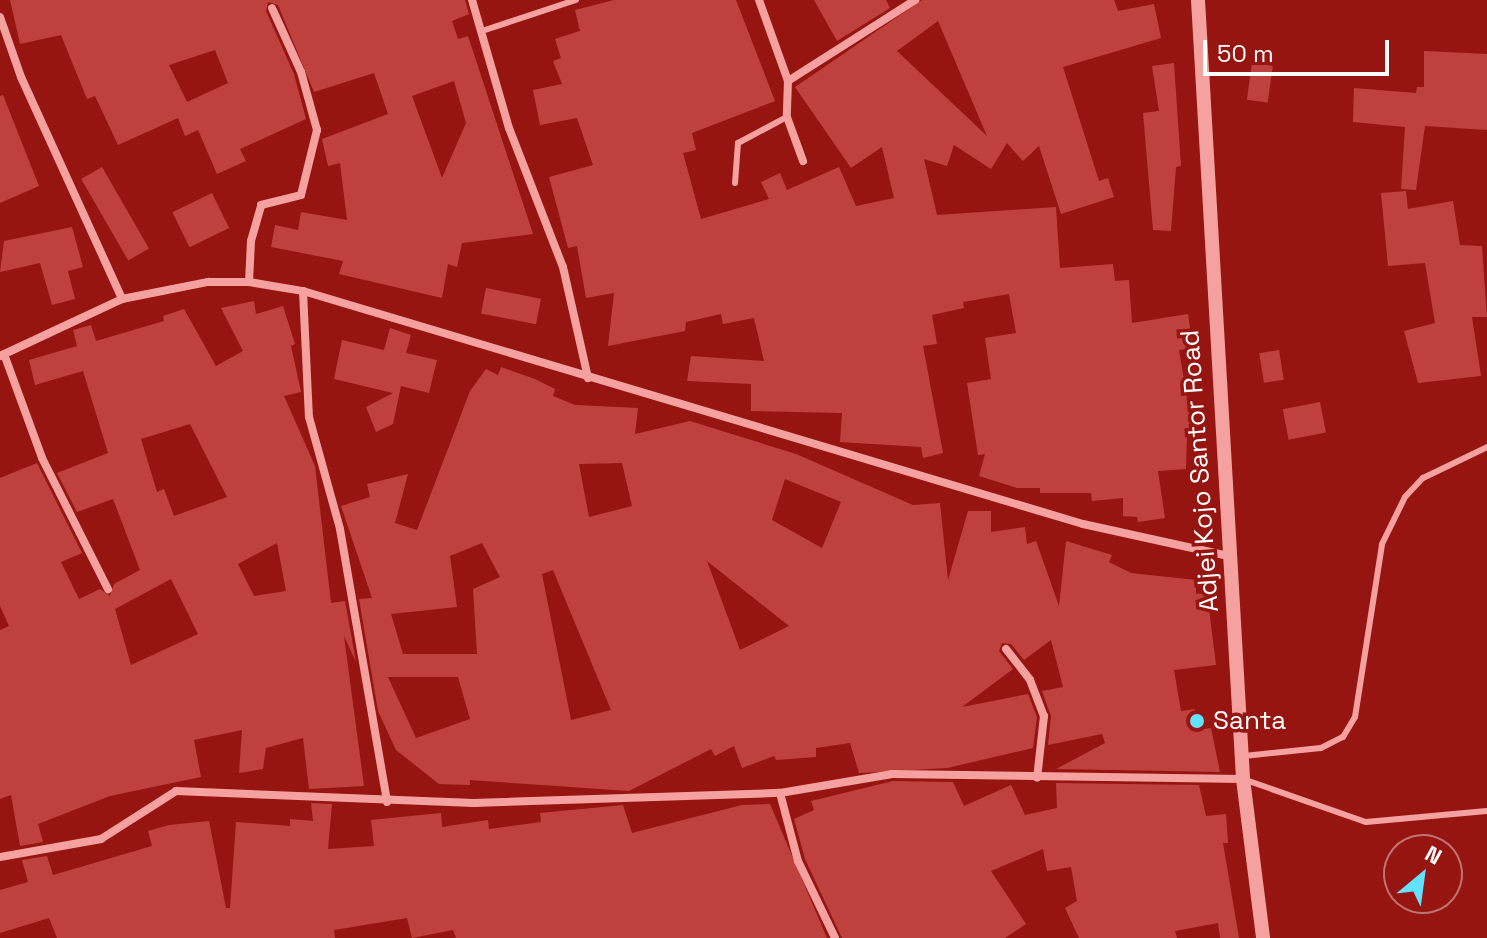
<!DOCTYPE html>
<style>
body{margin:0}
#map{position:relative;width:1487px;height:938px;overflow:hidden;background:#961510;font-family:"Space Grotesk",sans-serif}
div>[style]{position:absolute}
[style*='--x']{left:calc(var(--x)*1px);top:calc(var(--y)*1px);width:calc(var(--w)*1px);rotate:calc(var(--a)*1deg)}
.building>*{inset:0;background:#bf413e;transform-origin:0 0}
.service>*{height:6px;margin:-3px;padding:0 3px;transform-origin:3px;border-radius:3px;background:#f4a1a0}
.minor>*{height:8px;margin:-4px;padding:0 4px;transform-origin:4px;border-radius:4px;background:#f4a1a0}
.tertiary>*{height:14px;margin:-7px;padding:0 7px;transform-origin:7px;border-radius:7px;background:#f4a1a0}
.dots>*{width:22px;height:22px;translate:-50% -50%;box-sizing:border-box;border:4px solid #961510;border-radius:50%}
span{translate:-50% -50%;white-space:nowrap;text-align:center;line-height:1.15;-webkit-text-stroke:7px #961510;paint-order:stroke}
.street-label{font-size:26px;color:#fff}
.poi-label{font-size:26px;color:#fff}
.left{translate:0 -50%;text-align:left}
.north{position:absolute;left:1383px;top:834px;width:80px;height:80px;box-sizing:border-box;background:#961510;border:2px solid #c07370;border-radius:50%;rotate:29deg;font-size:22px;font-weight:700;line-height:32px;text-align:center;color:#fff}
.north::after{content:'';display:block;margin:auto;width:28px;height:36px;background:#62e2ff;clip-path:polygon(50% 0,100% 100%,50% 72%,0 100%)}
.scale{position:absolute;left:1203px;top:40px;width:186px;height:36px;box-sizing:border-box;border:4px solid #fff;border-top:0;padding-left:10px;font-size:24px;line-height:28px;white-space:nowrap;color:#fff;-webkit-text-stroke:6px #961510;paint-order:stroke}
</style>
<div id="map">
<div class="building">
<div style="clip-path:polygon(evenodd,10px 0,465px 0,469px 14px,452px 21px,458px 39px,468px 36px,533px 234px,462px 243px,457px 267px,448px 264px,442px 298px,339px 274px,343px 261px,271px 247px,275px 225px,298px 230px,301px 212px,347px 220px,340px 163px,328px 166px,322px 139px,388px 114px,374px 73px,314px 92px,278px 5px,268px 2px,266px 11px,294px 74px,306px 119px,240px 149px,246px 161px,217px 174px,198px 130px,185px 136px,178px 118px,118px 145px,95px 96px,87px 99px,61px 35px,20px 44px,10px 0,215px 50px,228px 83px,187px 102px,169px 65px,215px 50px,10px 0,454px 81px,466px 123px,442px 178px,412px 96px,454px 81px)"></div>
<div style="clip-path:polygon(evenodd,614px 0,736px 0,775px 101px,692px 133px,696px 150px,683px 153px,701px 219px,769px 199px,761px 182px,780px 173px,787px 190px,839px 167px,856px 206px,894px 198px,882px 147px,851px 168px,795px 87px,922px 0,1114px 0,1118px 11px,1154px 4px,1161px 38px,1063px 67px,1099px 181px,1108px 178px,1114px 197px,1061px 214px,1039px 146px,1023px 161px,1007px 143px,991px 169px,954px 145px,947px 166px,924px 159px,937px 215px,1056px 207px,1060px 268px,1113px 264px,1115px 281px,1129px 280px,1132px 323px,1188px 314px,1193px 348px,1179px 350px,1193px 435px,1187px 436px,1186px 469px,1158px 471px,1165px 518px,1138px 522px,1137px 517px,1123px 516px,1123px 498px,1092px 501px,1091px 493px,1040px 493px,1040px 488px,1017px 488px,979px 476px,985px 454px,978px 455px,967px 383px,991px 379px,985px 338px,1016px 333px,1009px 294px,963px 302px,964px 308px,932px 315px,937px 344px,923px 346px,943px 453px,923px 458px,921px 447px,840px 442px,842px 413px,751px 411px,751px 384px,687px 381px,691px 356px,764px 361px,754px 318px,723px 324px,721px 314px,686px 322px,685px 331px,608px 346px,614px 293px,586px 298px,577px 246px,568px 248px,549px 177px,593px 165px,577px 118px,540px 125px,533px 90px,562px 84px,553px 61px,561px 58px,555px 39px,580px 31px,575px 10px,614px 0,938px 21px,987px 136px,897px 51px,938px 21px)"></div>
<div style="clip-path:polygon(814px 0,886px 0,890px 8px,837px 41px)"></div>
<div style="clip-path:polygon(1424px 51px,1487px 54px,1487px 130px,1425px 126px,1416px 190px,1401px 189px,1405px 127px,1353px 122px,1354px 88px,1416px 93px,1417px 87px,1424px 87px)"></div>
<div style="clip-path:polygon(1174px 63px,1181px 166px,1176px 167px,1171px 231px,1153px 230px,1143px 113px,1159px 111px,1152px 66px)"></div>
<div style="left:1252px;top:63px;width:21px;height:37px;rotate:8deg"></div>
<div style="clip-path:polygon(3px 95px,39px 186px,0 203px,0 96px)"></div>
<div style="left:102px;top:167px;width:94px;height:24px;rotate:60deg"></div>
<div style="clip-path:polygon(1406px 191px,1408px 209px,1453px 201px,1460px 245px,1482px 246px,1487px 317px,1472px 317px,1481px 376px,1418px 383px,1404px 331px,1435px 323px,1425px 263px,1388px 266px,1381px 193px)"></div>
<div style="left:212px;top:193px;width:39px;height:44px;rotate:64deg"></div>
<div style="clip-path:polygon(72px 227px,83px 267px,68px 271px,75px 299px,52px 305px,40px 263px,0 272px,4px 241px)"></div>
<div style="left:486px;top:288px;width:56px;height:26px;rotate:11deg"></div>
<div style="clip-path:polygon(evenodd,254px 301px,256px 314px,283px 306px,295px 344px,291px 346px,301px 392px,284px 396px,315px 466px,331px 603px,345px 601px,356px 662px,344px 636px,364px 786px,309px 789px,303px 738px,266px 748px,263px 769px,239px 773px,242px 730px,194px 740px,201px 777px,110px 796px,38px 824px,43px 842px,20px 846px,11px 795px,0 799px,0 630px,9px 626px,0 606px,0 478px,37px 463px,82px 553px,61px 562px,79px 599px,100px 589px,110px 596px,114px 584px,140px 570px,113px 499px,77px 512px,57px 473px,108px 453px,83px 371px,35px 385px,29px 360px,77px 346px,73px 330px,91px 325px,96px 341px,164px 321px,163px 316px,184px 309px,216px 366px,243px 351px,221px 308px,254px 301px,190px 424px,227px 497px,174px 516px,164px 489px,157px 492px,141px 439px,190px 424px,254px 301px,277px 543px,286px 591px,254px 596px,238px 564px,277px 543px,254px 301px,171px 579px,198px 634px,131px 665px,115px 609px,171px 579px)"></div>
<div style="clip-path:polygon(390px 328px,411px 335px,406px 353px,437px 360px,429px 393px,401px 386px,393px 424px,376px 432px,366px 407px,393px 393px,334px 379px,342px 340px,384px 350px)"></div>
<div style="left:1279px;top:350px;width:30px;height:20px;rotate:81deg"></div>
<div style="clip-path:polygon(evenodd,501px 367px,535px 379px,555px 389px,553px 396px,575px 405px,638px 408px,635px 434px,690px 421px,796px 454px,913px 505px,940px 503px,948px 580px,968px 511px,991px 511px,991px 532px,1025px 527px,1027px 544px,1036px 541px,1059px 606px,1066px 541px,1112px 555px,1109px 562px,1131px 573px,1196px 580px,1196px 594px,1207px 593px,1216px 665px,1174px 670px,1181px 711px,1195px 709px,1197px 730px,1211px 728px,1220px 772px,1056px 769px,1105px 743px,1102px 734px,1048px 745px,1051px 716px,1042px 691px,1063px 687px,1051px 640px,1024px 660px,1011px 644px,1002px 643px,999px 651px,1013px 669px,962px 707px,1028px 694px,1037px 717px,1033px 748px,947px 768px,859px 773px,850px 743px,816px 748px,816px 757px,776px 760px,774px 756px,742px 768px,734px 746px,715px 756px,711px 749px,629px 791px,470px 780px,470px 785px,439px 784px,396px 750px,378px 711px,359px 599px,372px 598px,341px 506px,370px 497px,367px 484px,408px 474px,395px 523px,417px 530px,470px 391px,486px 369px,498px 375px,501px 367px,622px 463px,632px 506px,589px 517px,579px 464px,622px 463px,501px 367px,785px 479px,841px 502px,822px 548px,772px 520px,785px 479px,501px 367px,482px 543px,500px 577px,473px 589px,477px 654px,403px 654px,391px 614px,457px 607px,450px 556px,482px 543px,501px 367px,707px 561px,789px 626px,740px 650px,707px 561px,501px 367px,553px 570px,611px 710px,571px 720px,542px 574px,553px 570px,501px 367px,388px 677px,458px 677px,470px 719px,416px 738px,388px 677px)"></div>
<div style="left:1320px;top:402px;width:31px;height:38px;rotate:79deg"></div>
<div style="clip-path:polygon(893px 781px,953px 782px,964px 806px,1011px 785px,1025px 815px,1057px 808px,1056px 783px,1199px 785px,1206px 816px,1226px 814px,1228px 843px,1223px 843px,1239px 938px,1220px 938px,1218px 923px,1175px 931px,1177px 938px,1079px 938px,1065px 908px,1077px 901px,1071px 867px,1047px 871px,1043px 849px,991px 871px,1026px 924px,1005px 938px,842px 938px,805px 859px,794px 819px,814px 810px,811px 801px)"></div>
<div style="clip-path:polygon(311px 803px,332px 804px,328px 849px,374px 846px,371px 820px,441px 813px,442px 827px,488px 820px,489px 829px,541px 822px,540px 813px,623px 805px,632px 833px,742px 805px,770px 804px,827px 938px,456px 938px,453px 930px,412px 938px,407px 918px,334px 930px,335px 938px,57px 938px,49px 918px,0 933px,0 890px,28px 882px,22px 860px,47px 856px,53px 875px,152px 846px,148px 831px,169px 825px,209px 821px,226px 908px,230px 908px,236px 822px,290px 826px,290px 819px,313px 821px)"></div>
</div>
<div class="service">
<div style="--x:482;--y:31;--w:99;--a:-18.3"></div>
<div style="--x:735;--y:183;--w:40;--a:-85.7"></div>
<div style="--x:738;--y:143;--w:55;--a:-28"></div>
<div style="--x:1244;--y:756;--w:77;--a:-5.9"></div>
<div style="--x:1321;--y:748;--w:25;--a:-27"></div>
<div style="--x:1343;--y:737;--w:23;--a:-59"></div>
<div style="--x:1355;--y:717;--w:175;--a:-81.1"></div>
<div style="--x:1382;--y:544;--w:52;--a:-63.9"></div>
<div style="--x:1405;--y:497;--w:26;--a:-47"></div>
<div style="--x:1423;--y:478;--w:71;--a:-25.8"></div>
<div style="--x:1243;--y:779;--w:130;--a:19.3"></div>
<div style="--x:1366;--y:822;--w:121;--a:-5.2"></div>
</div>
<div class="minor">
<div style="--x:472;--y:0;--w:133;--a:73.9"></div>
<div style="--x:509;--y:128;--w:149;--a:68.8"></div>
<div style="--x:563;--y:267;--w:114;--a:77.3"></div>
<div style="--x:759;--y:0;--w:86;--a:70.3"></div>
<div style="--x:788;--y:81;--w:36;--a:92"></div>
<div style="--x:787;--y:117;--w:47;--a:70"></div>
<div style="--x:0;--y:17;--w:64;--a:70.7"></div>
<div style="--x:21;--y:77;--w:244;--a:65.5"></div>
<div style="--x:788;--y:81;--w:151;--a:-32.5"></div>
<div style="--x:249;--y:282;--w:41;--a:-87.2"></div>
<div style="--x:251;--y:241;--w:37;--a:-74"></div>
<div style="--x:261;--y:205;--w:41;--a:-14"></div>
<div style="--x:301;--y:195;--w:67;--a:-76.2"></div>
<div style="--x:317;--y:130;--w:60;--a:-105.4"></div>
<div style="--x:301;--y:72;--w:70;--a:-114.4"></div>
<div style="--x:303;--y:291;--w:126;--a:87.3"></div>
<div style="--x:309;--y:417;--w:116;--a:74.5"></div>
<div style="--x:340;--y:529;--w:277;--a:80.2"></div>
<div style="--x:4;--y:354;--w:111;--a:69.9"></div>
<div style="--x:42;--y:458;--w:147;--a:63.3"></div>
<div style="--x:0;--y:356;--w:135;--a:-25"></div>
<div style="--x:122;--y:299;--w:88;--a:-11.2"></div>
<div style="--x:208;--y:282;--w:41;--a:0"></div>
<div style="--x:249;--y:282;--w:55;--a:9.5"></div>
<div style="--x:303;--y:291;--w:814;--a:16.63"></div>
<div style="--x:1083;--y:524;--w:149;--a:12.4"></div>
<div style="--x:1006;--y:649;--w:39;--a:52"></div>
<div style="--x:1030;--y:680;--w:39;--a:69"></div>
<div style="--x:1044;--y:716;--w:62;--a:96.4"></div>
<div style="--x:780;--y:793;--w:70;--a:75.2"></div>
<div style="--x:798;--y:861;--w:85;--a:64.3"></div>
<div style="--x:0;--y:857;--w:103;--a:-10.1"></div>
<div style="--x:101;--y:839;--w:89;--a:-32.6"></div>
<div style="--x:176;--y:791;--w:298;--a:2.3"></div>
<div style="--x:474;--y:803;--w:306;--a:-1.9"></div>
<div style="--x:780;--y:793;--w:114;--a:-9.6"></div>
<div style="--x:892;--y:774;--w:351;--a:0.8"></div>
</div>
<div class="tertiary">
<div style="--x:1198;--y:0;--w:780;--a:86.69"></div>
<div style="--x:1243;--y:779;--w:160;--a:82.8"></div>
</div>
<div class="dots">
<div style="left:1197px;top:721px;background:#62e2ff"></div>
</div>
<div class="street-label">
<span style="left:1200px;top:471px;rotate:-94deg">Adjei Kojo Santor Road</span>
</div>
<div class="poi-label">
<span class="left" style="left:1213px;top:721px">Santa</span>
</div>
<div class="north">N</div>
<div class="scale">50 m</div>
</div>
